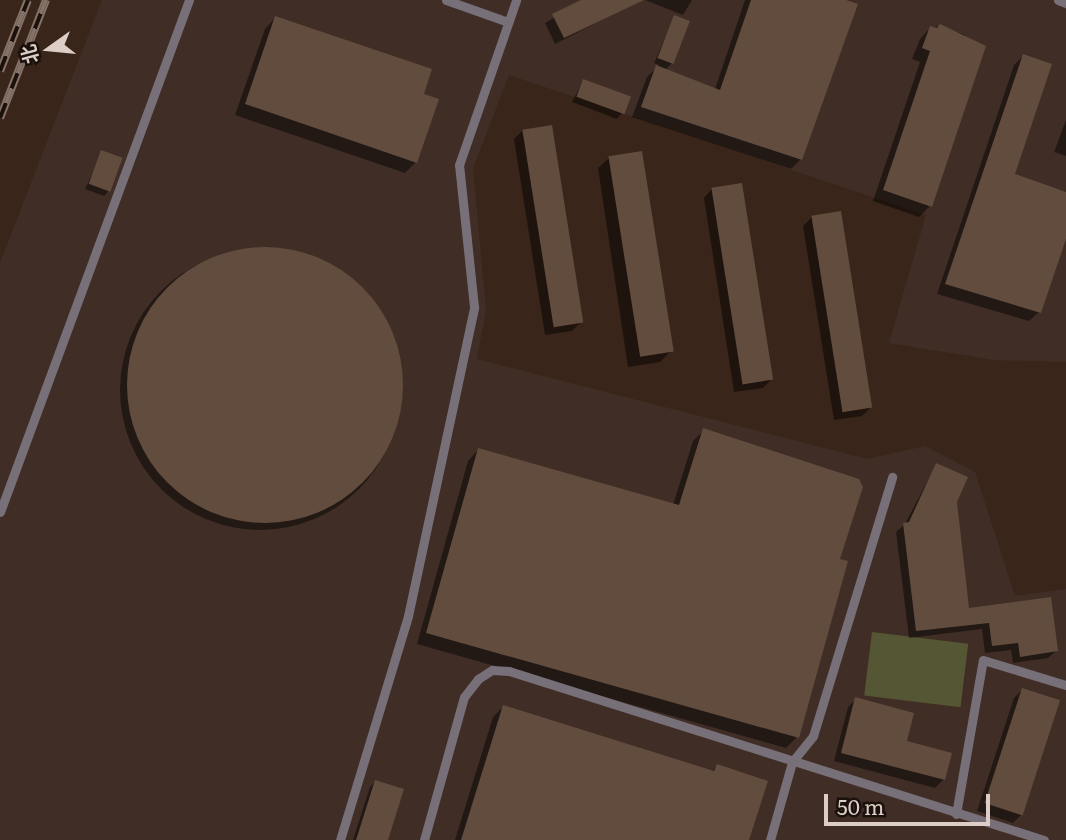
<!DOCTYPE html>
<meta charset="utf-8">
<style>
body{margin:0}
#map{position:relative;width:1066px;height:840px;overflow:hidden;background:#3a251a;font-family:Literata,"Noto Sans SC",serif}
div>[style]{position:absolute}
[style*='--x']{left:calc(var(--x)*1px);top:calc(var(--y)*1px);width:calc(var(--w)*1px);rotate:calc(var(--a)*1deg)}
.industrial>*{inset:0;background:#402e26}
.green>*{inset:0;background:#545634;transform-origin:0 0}
.shadow>*{inset:0;background:#0007}
.round{border-radius:50%}
.building>*{inset:0;background:#624c3e;transform-origin:0 0}
.lane>*{height:9px;margin:-4.5px;padding:0 4.5px;transform-origin:4.5px;border-radius:4.5px;background:#777079}
.rail>*{height:8px;margin-top:-4px;transform-origin:0;background:repeating-linear-gradient(90deg,#1a110c 0 16px,#847269 0 32px);box-sizing:border-box;border-block:2px solid #847269}
span{translate:-50% -50%;white-space:nowrap;text-align:center;line-height:1.15;-webkit-text-stroke:7px #1a110c;paint-order:stroke}
.north{position:absolute;left:14px;top:14px;width:70px;height:70px;-webkit-text-stroke:5px #1a110c;paint-order:stroke;rotate:255deg;font-size:19px;font-weight:700;line-height:28px;text-align:center;color:#dccec7}
.north::after{content:'';display:block;margin:auto;width:24px;height:32px;background:#dccec7;clip-path:polygon(50% 0,100% 100%,50% 72%,0 100%)}
.scale{position:absolute;left:824px;top:794px;width:166px;height:32px;box-sizing:border-box;border:4px solid #dccec7;border-top:0;padding-left:9px;font-size:21px;line-height:24px;white-space:nowrap;color:#dccec7;-webkit-text-stroke:5px #1a110c;paint-order:stroke}
</style>
<div id="map">
<div class="industrial">
<div style="clip-path:polygon(102px 0,1066px 0,1066px 362px,994px 360px,889px 343px,926px 215px,509px 75px,473px 168px,486px 310px,477px 359px,867px 459px,925px 446px,975px 472px,1015px 596px,1066px 589px,1066px 840px,0 840px,0 263px)"></div>
</div>
<div class="green">
<div style="left:872px;top:632px;width:97px;height:64px;rotate:7deg"></div>
</div>
<div class="shadow">
<div style="clip-path:polygon(585px 0,637px 2px,555px 44px,545px 23px)"></div>
<div style="clip-path:polygon(645px 0,692px 0,683px 15px)"></div>
<div style="clip-path:polygon(745px 0,840px 0,801px 159px,791px 169px,632px 117px,647px 77px,659px 65px,654px 63px,675px 17px,672px 63px,665px 70px,715px 89px)"></div>
<div style="clip-path:polygon(275px 18px,421px 95px,416px 162px,405px 173px,235px 115px,265px 29px)"></div>
<div style="clip-path:polygon(940px 26px,965px 35px,930px 206px,919px 217px,873px 201px,920px 62px,912px 59px,920px 39px,930px 28px)"></div>
<div style="clip-path:polygon(1023px 56px,1013px 175px,1066px 194px,1066px 234px,1039px 312px,1029px 321px,937px 294px,1014px 65px)"></div>
<div style="clip-path:polygon(583px 81px,628px 97px,622px 113px,617px 119px,572px 102px)"></div>
<div style="clip-path:polygon(1066px 120px,1066px 156px,1054px 152px)"></div>
<div style="clip-path:polygon(522px 131px,580px 323px,572px 331px,545px 335px,514px 139px)"></div>
<div style="clip-path:polygon(102px 153px,109px 191px,104px 196px,85px 189px)"></div>
<div style="clip-path:polygon(609px 158px,671px 351px,660px 362px,628px 367px,598px 168px)"></div>
<div style="clip-path:polygon(712px 189px,771px 380px,763px 388px,734px 392px,704px 198px)"></div>
<div style="clip-path:polygon(812px 217px,870px 408px,862px 416px,834px 420px,803px 226px)"></div>
<div class="round" style="left:120px;top:250px;width:280px;height:280px"></div>
<div style="clip-path:polygon(704px 430px,837px 560px,797px 737px,786px 748px,417px 644px,468px 461px,478px 450px,673px 505px,693px 441px)"></div>
<div style="clip-path:polygon(936px 465px,955px 502px,968px 610px,1056px 651px,1048px 658px,1013px 663px,1011px 650px,985px 653px,982px 629px,909px 638px,896px 532px,905px 524px)"></div>
<div style="clip-path:polygon(1022px 690px,1021px 815px,1013px 823px,977px 811px,1014px 698px)"></div>
<div style="clip-path:polygon(856px 699px,944px 779px,935px 788px,834px 761px,848px 707px)"></div>
<div style="clip-path:polygon(503px 707px,711px 772px,717px 766px,747px 840px,455px 840px,493px 717px)"></div>
<div style="clip-path:polygon(375px 782px,386px 840px,353px 840px,370px 787px)"></div>
</div>
<div class="building">
<div style="clip-path:polygon(581px 0,644px 0,564px 38px,552px 14px)"></div>
<div style="clip-path:polygon(751px 0,846px 0,858px 4px,802px 160px,641px 107px,656px 65px,720px 90px)"></div>
<div style="left:674px;top:15px;width:17px;height:46px;rotate:21deg"></div>
<div style="clip-path:polygon(275px 16px,432px 69px,424px 94px,439px 99px,417px 163px,245px 104px)"></div>
<div style="clip-path:polygon(940px 24px,986px 46px,932px 207px,883px 190px,930px 51px,922px 48px,930px 26px,937px 28px)"></div>
<div style="clip-path:polygon(1023px 54px,1052px 64px,1015px 174px,1066px 192px,1066px 239px,1041px 313px,945px 284px)"></div>
<div style="left:583px;top:79px;width:51px;height:19px;rotate:20deg"></div>
<div style="left:552px;top:125px;width:200px;height:30px;rotate:81deg"></div>
<div style="left:101px;top:150px;width:23px;height:36px;rotate:20deg"></div>
<div style="left:642px;top:151px;width:203px;height:34px;rotate:81deg"></div>
<div style="left:742px;top:183px;width:199px;height:31px;rotate:81deg"></div>
<div style="left:841px;top:211px;width:199px;height:30px;rotate:81deg"></div>
<div class="round" style="left:127px;top:247px;width:276px;height:276px"></div>
<div style="clip-path:polygon(703px 428px,859px 479px,863px 487px,840px 559px,848px 561px,799px 738px,426px 633px,478px 448px,679px 505px)"></div>
<div style="clip-path:polygon(936px 463px,968px 477px,957px 502px,969px 608px,1051px 597px,1058px 651px,1020px 657px,1018px 643px,992px 646px,989px 623px,916px 631px,903px 523px,909px 522px)"></div>
<div style="left:1022px;top:688px;width:40px;height:121px;rotate:18deg"></div>
<div style="clip-path:polygon(855px 697px,914px 713px,907px 741px,952px 753px,945px 780px,841px 753px)"></div>
<div style="clip-path:polygon(503px 705px,714px 771px,717px 764px,768px 781px,749px 840px,461px 840px)"></div>
<div style="clip-path:polygon(375px 780px,404px 789px,388px 840px,356px 840px)"></div>
</div>
<div class="lane">
<div style="--x:446;--y:0;--w:66;--a:19.5"></div>
<div style="--x:1058;--y:0;--w:9;--a:21"></div>
<div style="--x:0;--y:512;--w:546;--a:-69.74"></div>
<div style="--x:956;--y:814;--w:156;--a:-80.1"></div>
<div style="--x:983;--y:660;--w:87;--a:16.8"></div>
<div style="--x:340;--y:840;--w:234;--a:-73.1"></div>
<div style="--x:408;--y:616;--w:316;--a:-77.9"></div>
<div style="--x:474;--y:307;--w:143;--a:-96"></div>
<div style="--x:459;--y:165;--w:175;--a:-70.9"></div>
<div style="--x:424;--y:840;--w:148;--a:-74.4"></div>
<div style="--x:464;--y:697;--w:23;--a:-52"></div>
<div style="--x:478;--y:679;--w:17;--a:-33"></div>
<div style="--x:492;--y:670;--w:17;--a:3"></div>
<div style="--x:509;--y:671;--w:561;--a:17.53"></div>
<div style="--x:770;--y:840;--w:81;--a:-74.2"></div>
<div style="--x:792;--y:762;--w:33;--a:-51"></div>
<div style="--x:813;--y:736;--w:271;--a:-73"></div>
</div>
<div class="rail">
<div style="--x:0;--y:71;--w:76;--a:-68.5"></div>
<div style="--x:0;--y:118;--w:127;--a:-68.7"></div>
</div>
<div class="north">北</div>
<div class="scale">50 m</div>
</div>
